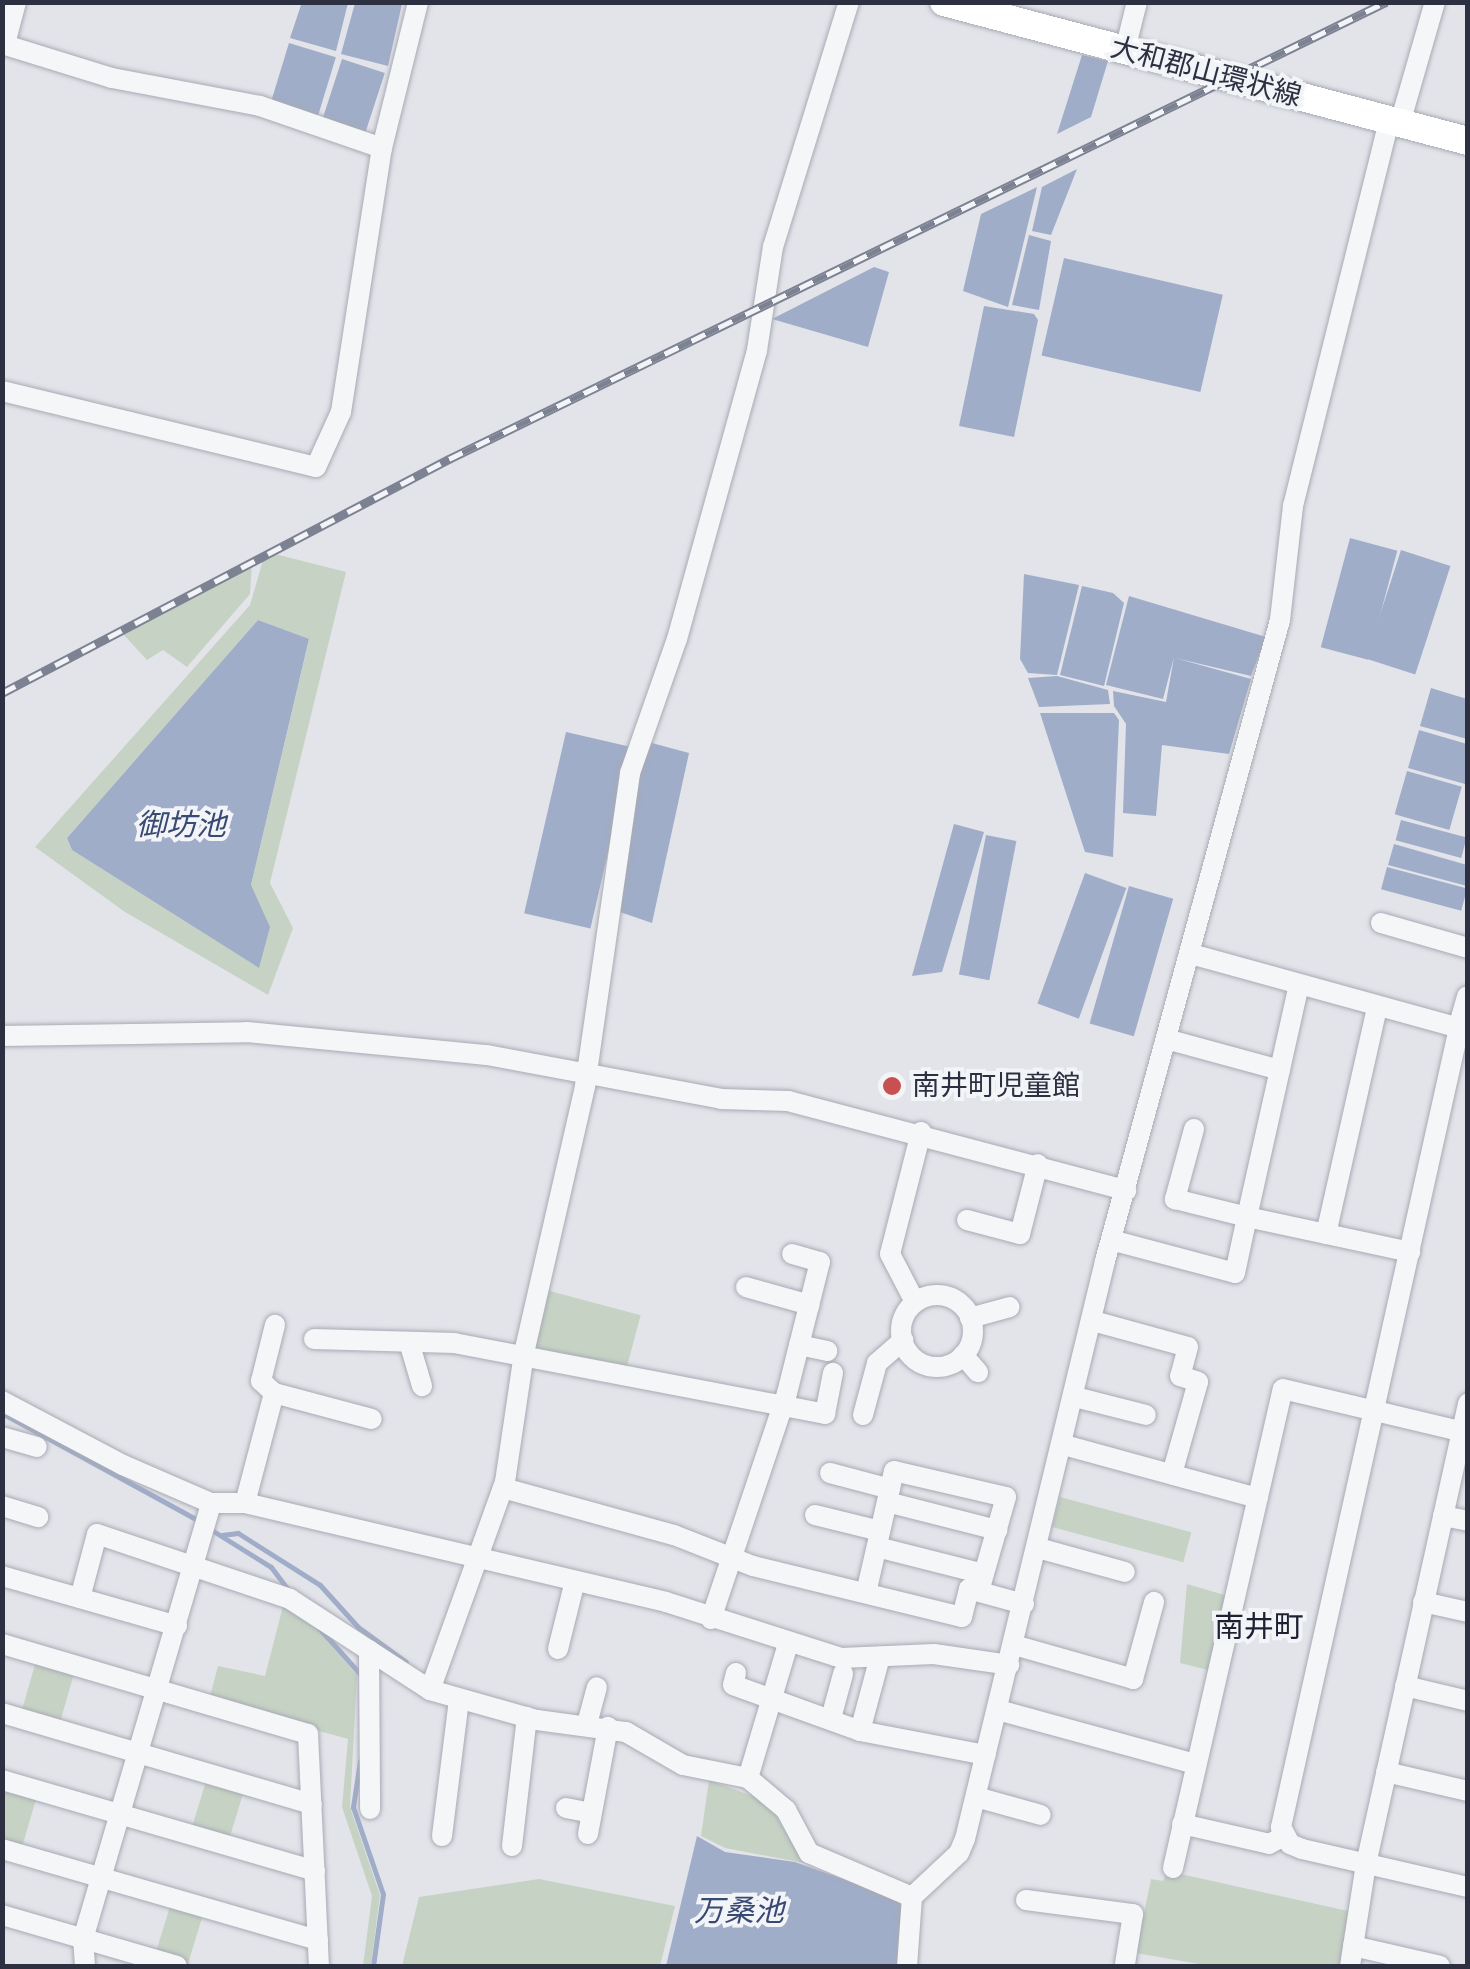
<!DOCTYPE html>
<meta charset="utf-8">
<style>
body{margin:0}
#map{position:relative;width:1470px;height:1969px;overflow:hidden;background:#e3e4ea;font-family:"DejaVu Sans","Noto Sans JP",sans-serif}
div>[style]{position:absolute}
[style*='--x']{left:calc(var(--x)*1px);top:calc(var(--y)*1px);width:calc(var(--w)*1px);rotate:calc(var(--a)*1deg)}
.green>*{inset:0;background:#c6d3c4;transform-origin:0 0}
.water>*{inset:0;background:#a0adc8;transform-origin:0 0}
.stream>*{height:5px;margin:-2.5px;padding:0 2.5px;transform-origin:2.5px;border-radius:2.5px;background:#a0adc8}
.roads{filter:drop-shadow(0 0 2px #a8aab4) drop-shadow(0 0 2px #a8aab4)}
.minor>*{height:20px;margin:-10px;padding:0 10px;transform-origin:10px;border-radius:10px;background:#f5f6f8}
.minor>.ring{margin:-10px;padding:0;box-sizing:content-box;background:none;border:20px solid #f5f6f8;border-radius:50%}
.tertiary>*{height:22px;margin:-11px;padding:0 11px;transform-origin:11px;border-radius:11px;background:#f5f6f8}
.secondary>*{height:28px;margin:-14px;padding:0 14px;transform-origin:14px;border-radius:14px;background:#fff}
.rail>*{height:9px;margin-top:-4.5px;transform-origin:0;background:repeating-linear-gradient(90deg,#f2f4f7 0 15px,#7d8293 0 30px);box-sizing:border-box;border-block:2px solid #7d8293}
.dots>*{width:28px;height:28px;translate:-50% -50%;box-sizing:border-box;border:5px solid #f2f4f7;border-radius:50%}
span{translate:-50% -50%;white-space:nowrap;text-align:center;line-height:1.15;-webkit-text-stroke:8px #f2f4f7;paint-order:stroke}
.street-label{font-size:28px;color:#2c3041}
.poi-label{font-size:28px;color:#2c3041}
.left{translate:0 -50%;text-align:left}
.water-label{font-size:30px;color:#384973;font-style:italic}
.neighbourhood-label{font-size:30px;color:#1e2132}
.frame{position:absolute;inset:0;border:5px solid #2c3041;pointer-events:none}
</style>
<div id="map">
<div class="green">
<div style="clip-path:polygon(evenodd,275px 554px,346px 572px,270px 883px,293px 928px,268px 995px,125px 912px,35px 847px,250px 605px,263px 560px,275px 554px,258px 620px,309px 640px,251px 885px,258px 967px,72px 850px,67px 838px,258px 620px)"></div>
<div style="clip-path:polygon(252px 562px,250px 594px,187px 667px,163px 650px,147px 660px,123px 634px)"></div>
<div style="left:546px;top:1290px;width:98px;height:58px;rotate:15deg"></div>
<div style="left:1060px;top:1497px;width:136px;height:31px;rotate:15deg"></div>
<div style="clip-path:polygon(1187px 1584px,1228px 1596px,1212px 1671px,1180px 1663px)"></div>
<div style="clip-path:polygon(283px 1606px,307px 1618px,357px 1675px,350px 1807px,380px 1895px,371px 1966px,363px 1966px,372px 1896px,342px 1807px,348px 1739px,209px 1700px,218px 1666px,265px 1676px)"></div>
<div style="left:36px;top:1661px;width:40px;height:54px;rotate:16deg"></div>
<div style="left:207px;top:1778px;width:39px;height:52px;rotate:17deg"></div>
<div style="clip-path:polygon(709px 1780px,768px 1802px,804px 1863px,725px 1848px,701px 1836px)"></div>
<div style="clip-path:polygon(2px 1786px,37px 1796px,22px 1847px,3px 1842px)"></div>
<div style="clip-path:polygon(1167px 1871px,1348px 1911px,1340px 1966px,1210px 1966px,1136px 1953px,1151px 1879px,1163px 1881px)"></div>
<div style="clip-path:polygon(539px 1879px,675px 1906px,660px 1966px,402px 1966px,419px 1897px)"></div>
<div style="left:171px;top:1903px;width:34px;height:53px;rotate:17deg"></div>
</div>
<div class="water">
<div style="clip-path:polygon(302px 2px,348px 3px,336px 51px,290px 38px)"></div>
<div style="clip-path:polygon(355px 3px,402px 4px,388px 66px,341px 54px)"></div>
<div style="left:289px;top:43px;width:49px;height:61px;rotate:17deg"></div>
<div style="clip-path:polygon(1082px 55px,1108px 61px,1091px 117px,1057px 134px)"></div>
<div style="left:342px;top:59px;width:45px;height:62px;rotate:18deg"></div>
<div style="clip-path:polygon(1077px 169px,1051px 235px,1032px 231px,1042px 187px)"></div>
<div style="clip-path:polygon(1037px 187px,1008px 307px,963px 291px,981px 214px)"></div>
<div style="clip-path:polygon(1029px 235px,1051px 241px,1039px 310px,1012px 305px)"></div>
<div style="left:1064px;top:258px;width:163px;height:100px;rotate:13deg"></div>
<div style="clip-path:polygon(874px 267px,889px 272px,868px 347px,772px 319px)"></div>
<div style="clip-path:polygon(984px 306px,1034px 314px,1038px 320px,1014px 437px,959px 426px)"></div>
<div style="left:1350px;top:538px;width:49px;height:113px;rotate:15deg"></div>
<div style="left:1401px;top:550px;width:52px;height:114px;rotate:18deg"></div>
<div style="clip-path:polygon(1024px 574px,1079px 585px,1057px 675px,1028px 673px,1020px 659px)"></div>
<div style="clip-path:polygon(1082px 586px,1113px 593px,1124px 603px,1104px 686px,1060px 675px)"></div>
<div style="clip-path:polygon(1129px 596px,1266px 637px,1251px 676px,1175px 658px,1251px 679px,1229px 754px,1162px 745px,1156px 816px,1123px 813px,1126px 724px,1114px 706px,1113px 691px,1166px 702px,1174px 657px,1163px 699px,1106px 685px)"></div>
<div style="clip-path:polygon(258px 620px,309px 639px,251px 885px,270px 927px,259px 968px,72px 850px,67px 838px)"></div>
<div style="clip-path:polygon(1057px 676px,1108px 690px,1110px 704px,1039px 707px,1028px 678px)"></div>
<div style="clip-path:polygon(1431px 688px,1467px 699px,1467px 739px,1420px 726px)"></div>
<div style="clip-path:polygon(1040px 713px,1114px 713px,1119px 720px,1113px 857px,1085px 852px)"></div>
<div style="clip-path:polygon(1419px 730px,1467px 744px,1465px 784px,1408px 768px)"></div>
<div style="left:566px;top:732px;width:68px;height:186px;rotate:13deg"></div>
<div style="clip-path:polygon(652px 743px,689px 753px,652px 923px,617px 911px,635px 784px,645px 747px)"></div>
<div style="left:1407px;top:771px;width:57px;height:45px;rotate:16deg"></div>
<div style="left:1401px;top:820px;width:68px;height:21px;rotate:15deg"></div>
<div style="clip-path:polygon(954px 824px,984px 832px,942px 972px,912px 976px)"></div>
<div style="left:986px;top:835px;width:31px;height:142px;rotate:11deg"></div>
<div style="clip-path:polygon(1394px 844px,1467px 865px,1467px 886px,1388px 865px)"></div>
<div style="left:1387px;top:867px;width:83px;height:23px;rotate:15deg"></div>
<div style="left:1085px;top:873px;width:44px;height:139px;rotate:20deg"></div>
<div style="left:1129px;top:886px;width:46px;height:143px;rotate:16deg"></div>
<div style="clip-path:polygon(697px 1836px,725px 1852px,795px 1862px,896px 1898px,907px 1915px,898px 1966px,666px 1966px)"></div>
</div>
<div class="stream">
<div style="--x:2;--y:1413;--w:227;--a:28.7"></div>
<div style="--x:210;--y:1529;--w:72;--a:31.9"></div>
<div style="--x:271;--y:1567;--w:31;--a:53"></div>
<div style="--x:222;--y:1535;--w:16;--a:-7"></div>
<div style="--x:238;--y:1533;--w:97;--a:32.4"></div>
<div style="--x:320;--y:1585;--w:57;--a:47.9"></div>
<div style="--x:358;--y:1627;--w:59;--a:36.1"></div>
<div style="--x:319;--y:1628;--w:63;--a:48.2"></div>
<div style="--x:360;--y:1761;--w:47;--a:98.7"></div>
<div style="--x:353;--y:1807;--w:92;--a:71"></div>
<div style="--x:383;--y:1894;--w:73;--a:97.9"></div>
</div>
<div class="roads">
<div class="minor">
<div style="--x:2;--y:44;--w:115;--a:17.2"></div>
<div style="--x:112;--y:78;--w:151;--a:10.7"></div>
<div style="--x:260;--y:106;--w:129;--a:19"></div>
<div style="--x:5;--y:44;--w:43;--a:-75.3"></div>
<div style="--x:1125;--y:50;--w:49;--a:-76"></div>
<div style="--x:1400;--y:123;--w:126;--a:-73.9"></div>
<div style="--x:2;--y:391;--w:323;--a:13.6"></div>
<div style="--x:316;--y:467;--w:60;--a:-65.6"></div>
<div style="--x:341;--y:412;--w:267;--a:-81.2"></div>
<div style="--x:382;--y:148;--w:150;--a:-76.1"></div>
<div style="--x:1381;--y:923;--w:91;--a:16"></div>
<div style="--x:1191;--y:954;--w:278;--a:15.4"></div>
<div style="--x:1459;--y:1028;--w:819;--a:102.56"></div>
<div style="--x:1281;--y:1827;--w:19;--a:62"></div>
<div style="--x:1290;--y:1844;--w:13;--a:23"></div>
<div style="--x:1302;--y:1849;--w:170;--a:12.9"></div>
<div style="--x:2;--y:1036;--w:245;--a:-0.9"></div>
<div style="--x:247;--y:1032;--w:241;--a:5.5"></div>
<div style="--x:487;--y:1055;--w:238;--a:10.6"></div>
<div style="--x:721;--y:1099;--w:67;--a:1.7"></div>
<div style="--x:788;--y:1101;--w:350;--a:14.8"></div>
<div style="--x:1166;--y:1039;--w:118;--a:15.2"></div>
<div style="--x:1194;--y:1129;--w:73;--a:105.2"></div>
<div style="--x:1175;--y:1199;--w:74;--a:14"></div>
<div style="--x:1247;--y:1217;--w:238;--a:-77.4"></div>
<div style="--x:967;--y:1220;--w:55;--a:14.8"></div>
<div style="--x:1020;--y:1234;--w:72;--a:-75.6"></div>
<div style="--x:1326;--y:1234;--w:233;--a:-77.3"></div>
<div style="--x:1111;--y:1240;--w:128;--a:14.9"></div>
<div style="--x:1235;--y:1273;--w:57;--a:-77.9"></div>
<div style="--x:1247;--y:1217;--w:167;--a:12.1"></div>
<div style="--x:746;--y:1287;--w:66;--a:15.7"></div>
<div class="ring" style="left:901px;top:1295px;width:52px;height:52px"></div>
<div style="--x:915;--y:1302;--w:54;--a:-117.5"></div>
<div style="--x:890;--y:1254;--w:126;--a:-75.7"></div>
<div style="--x:970;--y:1318;--w:41;--a:-15.4"></div>
<div style="--x:1093;--y:1321;--w:98;--a:15.3"></div>
<div style="--x:1188;--y:1347;--w:30;--a:105"></div>
<div style="--x:1180;--y:1376;--w:19;--a:18"></div>
<div style="--x:1198;--y:1382;--w:96;--a:105.8"></div>
<div style="--x:314;--y:1339;--w:140;--a:1.6"></div>
<div style="--x:454;--y:1343;--w:378;--a:10.8"></div>
<div style="--x:825;--y:1414;--w:42;--a:-79"></div>
<div style="--x:409;--y:1342;--w:46;--a:73.5"></div>
<div style="--x:799;--y:1345;--w:29;--a:12"></div>
<div style="--x:963;--y:1355;--w:23;--a:49"></div>
<div style="--x:274;--y:1393;--w:101;--a:14.9"></div>
<div style="--x:1075;--y:1397;--w:73;--a:14.2"></div>
<div style="--x:2;--y:1401;--w:137;--a:27.9"></div>
<div style="--x:123;--y:1465;--w:96;--a:23.4"></div>
<div style="--x:211;--y:1503;--w:34;--a:0"></div>
<div style="--x:245;--y:1503;--w:432;--a:13.2"></div>
<div style="--x:666;--y:1602;--w:184;--a:17.7"></div>
<div style="--x:841;--y:1658;--w:93;--a:-2.5"></div>
<div style="--x:934;--y:1654;--w:76;--a:8.3"></div>
<div style="--x:863;--y:1415;--w:54;--a:-74.9"></div>
<div style="--x:877;--y:1363;--w:35;--a:-41"></div>
<div style="--x:2;--y:1437;--w:36;--a:16"></div>
<div style="--x:1064;--y:1445;--w:201;--a:15.3"></div>
<div style="--x:830;--y:1473;--w:62;--a:14.9"></div>
<div style="--x:503;--y:1488;--w:177;--a:15.4"></div>
<div style="--x:674;--y:1535;--w:85;--a:21.4"></div>
<div style="--x:753;--y:1566;--w:215;--a:13.7"></div>
<div style="--x:962;--y:1617;--w:29;--a:-76"></div>
<div style="--x:969;--y:1589;--w:57;--a:15.3"></div>
<div style="--x:887;--y:1502;--w:114;--a:14.3"></div>
<div style="--x:245;--y:1503;--w:114;--a:-75.2"></div>
<div style="--x:274;--y:1393;--w:18;--a:-137"></div>
<div style="--x:261;--y:1381;--w:58;--a:-76"></div>
<div style="--x:2;--y:1506;--w:38;--a:17"></div>
<div style="--x:815;--y:1515;--w:67;--a:13.8"></div>
<div style="--x:1443;--y:1516;--w:25;--a:11"></div>
<div style="--x:877;--y:1547;--w:110;--a:14.2"></div>
<div style="--x:1038;--y:1548;--w:90;--a:15.4"></div>
<div style="--x:2;--y:1576;--w:182;--a:15.9"></div>
<div style="--x:866;--y:1593;--w:125;--a:-77.1"></div>
<div style="--x:894;--y:1471;--w:115;--a:13.1"></div>
<div style="--x:1006;--y:1497;--w:98;--a:106"></div>
<div style="--x:80;--y:1598;--w:66;--a:-75.1"></div>
<div style="--x:97;--y:1534;--w:204;--a:18.6"></div>
<div style="--x:290;--y:1599;--w:167;--a:33"></div>
<div style="--x:430;--y:1690;--w:111;--a:15.7"></div>
<div style="--x:537;--y:1720;--w:90;--a:7.7"></div>
<div style="--x:626;--y:1732;--w:66;--a:30.1"></div>
<div style="--x:683;--y:1765;--w:66;--a:11.3"></div>
<div style="--x:748;--y:1778;--w:50;--a:40.1"></div>
<div style="--x:786;--y:1810;--w:49;--a:61.9"></div>
<div style="--x:809;--y:1853;--w:112;--a:23.1"></div>
<div style="--x:912;--y:1897;--w:69;--a:94.1"></div>
<div style="--x:1423;--y:1602;--w:46;--a:12.5"></div>
<div style="--x:711;--y:1619;--w:238;--a:-71.4"></div>
<div style="--x:787;--y:1393;--w:135;--a:-75.9"></div>
<div style="--x:820;--y:1262;--w:29;--a:-164"></div>
<div style="--x:2;--y:1644;--w:319;--a:16.4"></div>
<div style="--x:308;--y:1734;--w:232;--a:87.3"></div>
<div style="--x:1014;--y:1645;--w:124;--a:15.9"></div>
<div style="--x:1133;--y:1679;--w:80;--a:-74.7"></div>
<div style="--x:558;--y:1649;--w:70;--a:-76"></div>
<div style="--x:369;--y:1650;--w:159;--a:89.6"></div>
<div style="--x:736;--y:1673;--w:12;--a:104"></div>
<div style="--x:733;--y:1685;--w:135;--a:19.9"></div>
<div style="--x:860;--y:1731;--w:128;--a:10.8"></div>
<div style="--x:1405;--y:1686;--w:65;--a:13.4"></div>
<div style="--x:430;--y:1690;--w:221;--a:-70.2"></div>
<div style="--x:505;--y:1482;--w:130;--a:-81.6"></div>
<div style="--x:524;--y:1353;--w:274;--a:-77.1"></div>
<div style="--x:585;--y:1086;--w:316;--a:-81.8"></div>
<div style="--x:630;--y:773;--w:142;--a:-70.7"></div>
<div style="--x:677;--y:639;--w:300;--a:-74.5"></div>
<div style="--x:757;--y:350;--w:104;--a:-81.2"></div>
<div style="--x:773;--y:247;--w:257;--a:-72.8"></div>
<div style="--x:998;--y:1710;--w:204;--a:15.3"></div>
<div style="--x:2;--y:1713;--w:323;--a:16.4"></div>
<div style="--x:831;--y:1718;--w:46;--a:-74.7"></div>
<div style="--x:587;--y:1724;--w:38;--a:-75"></div>
<div style="--x:860;--y:1731;--w:77;--a:-74.9"></div>
<div style="--x:1386;--y:1772;--w:84;--a:13"></div>
<div style="--x:748;--y:1778;--w:140;--a:-73.4"></div>
<div style="--x:2;--y:1780;--w:326;--a:16.2"></div>
<div style="--x:976;--y:1797;--w:67;--a:15.5"></div>
<div style="--x:566;--y:1808;--w:26;--a:11"></div>
<div style="--x:1182;--y:1824;--w:89;--a:12.9"></div>
<div style="--x:1269;--y:1844;--w:17;--a:-28"></div>
<div style="--x:588;--y:1834;--w:109;--a:-79.4"></div>
<div style="--x:442;--y:1836;--w:138;--a:-82.9"></div>
<div style="--x:512;--y:1846;--w:130;--a:-83.4"></div>
<div style="--x:2;--y:1849;--w:329;--a:16.1"></div>
<div style="--x:1173;--y:1868;--w:491;--a:-77.1"></div>
<div style="--x:1283;--y:1389;--w:190;--a:13.4"></div>
<div style="--x:912;--y:1897;--w:64;--a:-43.1"></div>
<div style="--x:959;--y:1853;--w:15;--a:-67"></div>
<div style="--x:965;--y:1839;--w:595;--a:-76.38"></div>
<div style="--x:1105;--y:1261;--w:664;--a:-74.73"></div>
<div style="--x:1280;--y:620;--w:115;--a:-83.5"></div>
<div style="--x:1293;--y:506;--w:397;--a:-76"></div>
<div style="--x:1026;--y:1900;--w:108;--a:7.5"></div>
<div style="--x:1133;--y:1914;--w:51;--a:99.1"></div>
<div style="--x:2;--y:1915;--w:182;--a:16.2"></div>
<div style="--x:1353;--y:1946;--w:89;--a:12.9"></div>
<div style="--x:85;--y:1966;--w:27;--a:-94"></div>
<div style="--x:83;--y:1939;--w:454;--a:-73.6"></div>
<div style="--x:1350;--y:1966;--w:103;--a:-81.1"></div>
<div style="--x:1366;--y:1864;--w:472;--a:-77.5"></div>
</div>
<div class="tertiary">
<div style="--x:1459;--y:1028;--w:32;--a:-74"></div>
</div>
<div class="secondary">
<div style="--x:944;--y:2;--w:542;--a:14.86"></div>
</div>
</div>
<div class="rail">
<div style="--x:2;--y:693;--w:505;--a:-27.63"></div>
<div style="--x:449;--y:459;--w:1043;--a:-26"></div>
</div>
<div class="dots">
<div style="left:892px;top:1086px;background:#c75050"></div>
</div>
<div class="street-label">
<span style="left:1206px;top:72px;rotate:15deg">大和郡山環状線</span>
</div>
<div class="poi-label">
<span class="left" style="left:912px;top:1086px">南井町児童館</span>
</div>
<div class="water-label">
<span style="left:181px;top:825px">御坊池</span>
<span style="left:739px;top:1911px">万桑池</span>
</div>
<div class="neighbourhood-label">
<span style="left:1259px;top:1627px">南井町</span>
</div>
<div class="frame"></div>
</div>
